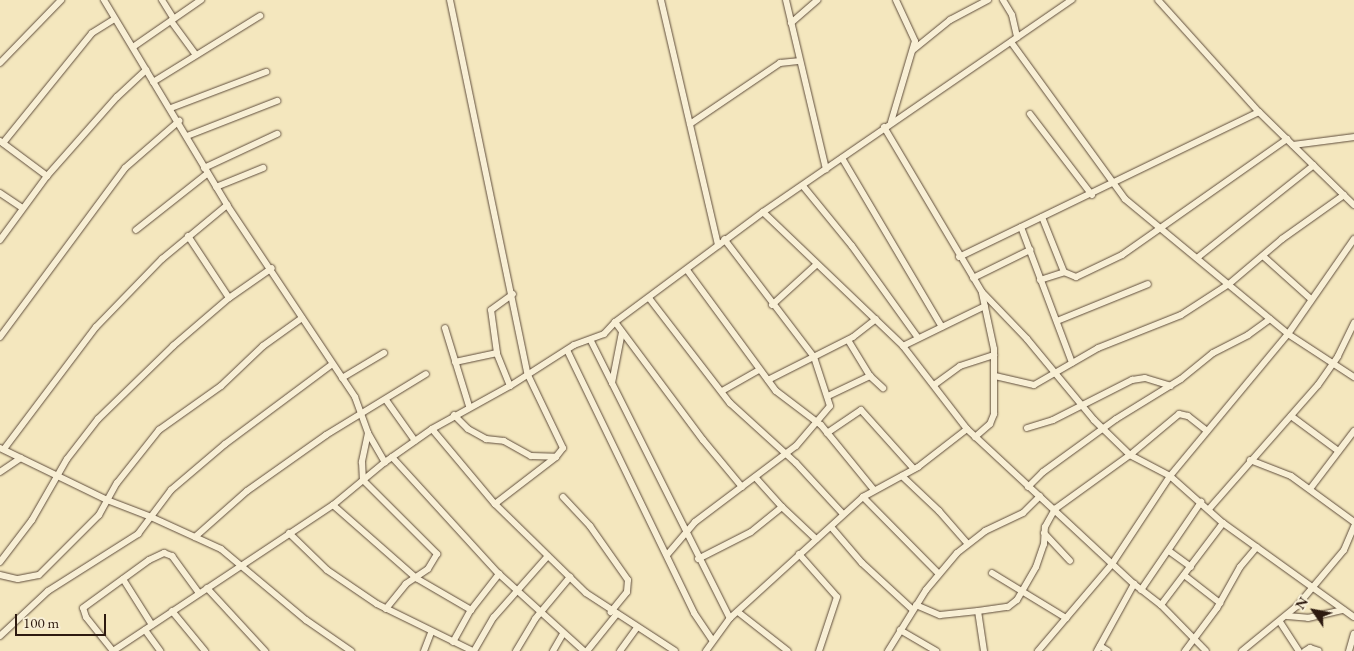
<!DOCTYPE html>
<style>
body{margin:0}
#map{position:relative;width:1354px;height:651px;overflow:hidden;background:#f4e7be;font-family:"EB Garamond",serif}
div>[style]{position:absolute}
[style*='--x']{left:calc(var(--x)*1px);top:calc(var(--y)*1px);width:calc(var(--w)*1px);rotate:calc(var(--a)*1deg)}
.roads{filter:drop-shadow(0 0 1px #5f4d3c) drop-shadow(0 0 1px #5f4d3c)}
.minor>*{height:6px;margin:-3px;padding:0 3px;transform-origin:3px;border-radius:3px;background:#f8efd5}
span{translate:-50% -50%;white-space:nowrap;text-align:center;line-height:1.15;-webkit-text-stroke:5px #f8efd5;paint-order:stroke}
.north{position:absolute;left:1289px;top:586px;width:50px;height:50px;-webkit-text-stroke:4px #f8efd5;paint-order:stroke;rotate:303deg;font-size:14px;font-weight:700;line-height:20px;text-align:center;color:#2d1a10}
.north::after{content:'';display:block;margin:auto;width:18px;height:22px;background:#2d1a10;clip-path:polygon(50% 0,100% 100%,50% 72%,0 100%)}
.scale{position:absolute;left:15px;top:614px;width:91px;height:22px;box-sizing:border-box;border:2px solid #2d1a10;border-top:0;padding-left:6px;font-size:15px;line-height:18px;white-space:nowrap;color:#2d1a10;-webkit-text-stroke:4px #f8efd5;paint-order:stroke}
</style>
<div id="map">
<div class="roads">
<div class="minor">
<div style="--x:104;--y:0;--w:239;--a:59"></div>
<div style="--x:227;--y:205;--w:231;--a:56.3"></div>
<div style="--x:355;--y:397;--w:38;--a:70"></div>
<div style="--x:368;--y:433;--w:34;--a:60"></div>
<div style="--x:162;--y:0;--w:22;--a:58"></div>
<div style="--x:450;--y:0;--w:383;--a:78.3"></div>
<div style="--x:528;--y:375;--w:81;--a:64.4"></div>
<div style="--x:563;--y:448;--w:11;--a:128"></div>
<div style="--x:556;--y:457;--w:77;--a:142.4"></div>
<div style="--x:661;--y:0;--w:252;--a:76.9"></div>
<div style="--x:786;--y:0;--w:174;--a:76.7"></div>
<div style="--x:1003;--y:0;--w:17;--a:59"></div>
<div style="--x:1012;--y:15;--w:23;--a:77"></div>
<div style="--x:1158;--y:0;--w:151;--a:48"></div>
<div style="--x:1259;--y:112;--w:133;--a:44.4"></div>
<div style="--x:171;--y:21;--w:42;--a:53.7"></div>
<div style="--x:791;--y:23;--w:35;--a:-41"></div>
<div style="--x:1011;--y:42;--w:194;--a:54"></div>
<div style="--x:1125;--y:199;--w:212;--a:39.6"></div>
<div style="--x:1288;--y:334;--w:79;--a:33.1"></div>
<div style="--x:133;--y:47;--w:83;--a:-34.7"></div>
<div style="--x:913;--y:50;--w:48;--a:-39"></div>
<div style="--x:950;--y:20;--w:43;--a:-27.8"></div>
<div style="--x:0;--y:63;--w:88;--a:-45.9"></div>
<div style="--x:153;--y:82;--w:126;--a:-31.7"></div>
<div style="--x:171;--y:108;--w:102;--a:-20.8"></div>
<div style="--x:1030;--y:114;--w:102;--a:52.6"></div>
<div style="--x:891;--y:122;--w:84;--a:-73.5"></div>
<div style="--x:915;--y:41;--w:45;--a:-114.9"></div>
<div style="--x:690;--y:124;--w:109;--a:-34.1"></div>
<div style="--x:780;--y:63;--w:18;--a:-6"></div>
<div style="--x:884;--y:127;--w:192;--a:59.3"></div>
<div style="--x:982;--y:292;--w:65;--a:46.2"></div>
<div style="--x:1027;--y:339;--w:105;--a:50.4"></div>
<div style="--x:1094;--y:420;--w:50;--a:44.2"></div>
<div style="--x:1130;--y:455;--w:45;--a:27.7"></div>
<div style="--x:1170;--y:476;--w:71;--a:41.6"></div>
<div style="--x:1223;--y:523;--w:161;--a:35.7"></div>
<div style="--x:187;--y:136;--w:97;--a:-21.3"></div>
<div style="--x:0;--y:141;--w:59;--a:36.7"></div>
<div style="--x:3;--y:143;--w:141;--a:-51"></div>
<div style="--x:92;--y:33;--w:26;--a:-32"></div>
<div style="--x:1293;--y:145;--w:62;--a:-7.5"></div>
<div style="--x:842;--y:158;--w:196;--a:59.4"></div>
<div style="--x:204;--y:168;--w:81;--a:-25"></div>
<div style="--x:803;--y:186;--w:77;--a:50.8"></div>
<div style="--x:852;--y:246;--w:113;--a:54.3"></div>
<div style="--x:216;--y:187;--w:51;--a:-22"></div>
<div style="--x:0;--y:193;--w:27;--a:34"></div>
<div style="--x:763;--y:212;--w:194;--a:43.7"></div>
<div style="--x:903;--y:346;--w:105;--a:52.4"></div>
<div style="--x:967;--y:429;--w:228;--a:42.9"></div>
<div style="--x:1134;--y:584;--w:34;--a:38"></div>
<div style="--x:1161;--y:605;--w:64;--a:45.6"></div>
<div style="--x:1042;--y:217;--w:59;--a:68.2"></div>
<div style="--x:1064;--y:272;--w:13;--a:23"></div>
<div style="--x:1076;--y:277;--w:51;--a:-25.6"></div>
<div style="--x:1122;--y:255;--w:202;--a:-35.1"></div>
<div style="--x:1021;--y:227;--w:145;--a:69.4"></div>
<div style="--x:136;--y:230;--w:90;--a:-38.3"></div>
<div style="--x:188;--y:236;--w:74;--a:56.5"></div>
<div style="--x:0;--y:240;--w:79;--a:-53.7"></div>
<div style="--x:47;--y:176;--w:106;--a:-48.5"></div>
<div style="--x:117;--y:97;--w:40;--a:-43"></div>
<div style="--x:1263;--y:256;--w:64;--a:41.9"></div>
<div style="--x:959;--y:257;--w:333;--a:-25.8"></div>
<div style="--x:1197;--y:258;--w:149;--a:-38.5"></div>
<div style="--x:687;--y:270;--w:150;--a:53.7"></div>
<div style="--x:776;--y:391;--w:56;--a:37.1"></div>
<div style="--x:821;--y:425;--w:84;--a:50.8"></div>
<div style="--x:973;--y:278;--w:64;--a:-26.2"></div>
<div style="--x:1040;--y:280;--w:25;--a:-18"></div>
<div style="--x:649;--y:298;--w:133;--a:52.4"></div>
<div style="--x:730;--y:403;--w:89;--a:42.3"></div>
<div style="--x:796;--y:463;--w:69;--a:47.3"></div>
<div style="--x:772;--y:305;--w:59;--a:-42.3"></div>
<div style="--x:1057;--y:321;--w:98;--a:-22.1"></div>
<div style="--x:615;--y:322;--w:147;--a:53.3"></div>
<div style="--x:703;--y:440;--w:61;--a:50.3"></div>
<div style="--x:445;--y:328;--w:82;--a:72.9"></div>
<div style="--x:0;--y:337;--w:210;--a:-53.5"></div>
<div style="--x:125;--y:168;--w:72;--a:-41"></div>
<div style="--x:848;--y:340;--w:42;--a:58.6"></div>
<div style="--x:870;--y:376;--w:18;--a:43"></div>
<div style="--x:591;--y:341;--w:310;--a:63.4"></div>
<div style="--x:903;--y:346;--w:91;--a:-26"></div>
<div style="--x:567;--y:350;--w:292;--a:64.2"></div>
<div style="--x:694;--y:613;--w:32;--a:56"></div>
<div style="--x:455;--y:362;--w:43;--a:-12.1"></div>
<div style="--x:995;--y:376;--w:40;--a:13"></div>
<div style="--x:1034;--y:385;--w:74;--a:-30"></div>
<div style="--x:1098;--y:348;--w:89;--a:-21.7"></div>
<div style="--x:1181;--y:315;--w:57;--a:-32.9"></div>
<div style="--x:1229;--y:284;--w:70;--a:-40.3"></div>
<div style="--x:1282;--y:239;--w:76;--a:-35.4"></div>
<div style="--x:342;--y:378;--w:49;--a:-30.8"></div>
<div style="--x:768;--y:380;--w:95;--a:-26.8"></div>
<div style="--x:853;--y:337;--w:29;--a:-38"></div>
<div style="--x:612;--y:383;--w:52;--a:-78.9"></div>
<div style="--x:934;--y:385;--w:32;--a:-36"></div>
<div style="--x:960;--y:366;--w:36;--a:-18"></div>
<div style="--x:510;--y:386;--w:35;--a:-112"></div>
<div style="--x:497;--y:353;--w:43;--a:-97.9"></div>
<div style="--x:491;--y:310;--w:27;--a:-36"></div>
<div style="--x:722;--y:391;--w:43;--a:-29.6"></div>
<div style="--x:828;--y:396;--w:47;--a:-25.5"></div>
<div style="--x:386;--y:400;--w:50;--a:54.7"></div>
<div style="--x:454;--y:415;--w:20;--a:45"></div>
<div style="--x:468;--y:429;--w:21;--a:29"></div>
<div style="--x:486;--y:439;--w:18;--a:6"></div>
<div style="--x:504;--y:441;--w:31;--a:29"></div>
<div style="--x:531;--y:456;--w:25;--a:2"></div>
<div style="--x:1291;--y:416;--w:57;--a:36.5"></div>
<div style="--x:1027;--y:428;--w:27;--a:-17"></div>
<div style="--x:1053;--y:420;--w:89;--a:-26.9"></div>
<div style="--x:1132;--y:380;--w:13;--a:-9"></div>
<div style="--x:1145;--y:378;--w:27;--a:17"></div>
<div style="--x:432;--y:429;--w:98;--a:50"></div>
<div style="--x:495;--y:504;--w:127;--a:44.4"></div>
<div style="--x:586;--y:593;--w:106;--a:33.1"></div>
<div style="--x:368;--y:433;--w:30;--a:102"></div>
<div style="--x:362;--y:462;--w:18;--a:87"></div>
<div style="--x:363;--y:480;--w:105;--a:45"></div>
<div style="--x:437;--y:554;--w:17;--a:121"></div>
<div style="--x:428;--y:569;--w:27;--a:146"></div>
<div style="--x:406;--y:584;--w:32;--a:129"></div>
<div style="--x:827;--y:433;--w:41;--a:-34.1"></div>
<div style="--x:861;--y:410;--w:79;--a:48.1"></div>
<div style="--x:975;--y:437;--w:20;--a:-41"></div>
<div style="--x:990;--y:424;--w:11;--a:-68"></div>
<div style="--x:994;--y:414;--w:65;--a:-90"></div>
<div style="--x:994;--y:349;--w:57;--a:-102.1"></div>
<div style="--x:0;--y:448;--w:119;--a:25.9"></div>
<div style="--x:107;--y:500;--w:47;--a:21.1"></div>
<div style="--x:151;--y:517;--w:77;--a:24.6"></div>
<div style="--x:221;--y:549;--w:111;--a:39.9"></div>
<div style="--x:306;--y:620;--w:55;--a:34.6"></div>
<div style="--x:4;--y:449;--w:153;--a:-53"></div>
<div style="--x:96;--y:327;--w:95;--a:-45.9"></div>
<div style="--x:162;--y:259;--w:85;--a:-39.7"></div>
<div style="--x:392;--y:457;--w:159;--a:47.6"></div>
<div style="--x:499;--y:574;--w:115;--a:42.2"></div>
<div style="--x:1250;--y:460;--w:44;--a:21.3"></div>
<div style="--x:1291;--y:476;--w:78;--a:36.1"></div>
<div style="--x:0;--y:472;--w:25;--a:-34"></div>
<div style="--x:902;--y:476;--w:51;--a:43.4"></div>
<div style="--x:939;--y:511;--w:43;--a:48.8"></div>
<div style="--x:1028;--y:487;--w:21;--a:-45"></div>
<div style="--x:1043;--y:472;--w:90;--a:-36"></div>
<div style="--x:1116;--y:419;--w:76;--a:-31.6"></div>
<div style="--x:1181;--y:379;--w:41;--a:-39.1"></div>
<div style="--x:1213;--y:353;--w:39;--a:-27"></div>
<div style="--x:1248;--y:335;--w:27;--a:-36"></div>
<div style="--x:1310;--y:489;--w:73;--a:-52.8"></div>
<div style="--x:563;--y:497;--w:40;--a:47"></div>
<div style="--x:590;--y:526;--w:66;--a:54.9"></div>
<div style="--x:628;--y:580;--w:12;--a:95"></div>
<div style="--x:627;--y:592;--w:26;--a:129"></div>
<div style="--x:863;--y:497;--w:108;--a:45.4"></div>
<div style="--x:333;--y:505;--w:111;--a:41.3"></div>
<div style="--x:416;--y:578;--w:64;--a:30.2"></div>
<div style="--x:782;--y:507;--w:47;--a:43.3"></div>
<div style="--x:1209;--y:509;--w:165;--a:-48.7"></div>
<div style="--x:1318;--y:385;--w:35;--a:-55"></div>
<div style="--x:1338;--y:356;--w:37;--a:-64"></div>
<div style="--x:832;--y:528;--w:46;--a:49.4"></div>
<div style="--x:862;--y:563;--w:69;--a:42.7"></div>
<div style="--x:289;--y:533;--w:53;--a:44.2"></div>
<div style="--x:327;--y:570;--w:60;--a:34.2"></div>
<div style="--x:377;--y:604;--w:107;--a:26.1"></div>
<div style="--x:1044;--y:533;--w:38;--a:47"></div>
<div style="--x:195;--y:537;--w:69;--a:-41.5"></div>
<div style="--x:247;--y:491;--w:97;--a:-35.3"></div>
<div style="--x:326;--y:435;--w:117;--a:-31.4"></div>
<div style="--x:1169;--y:551;--w:27;--a:36"></div>
<div style="--x:799;--y:554;--w:57;--a:48.5"></div>
<div style="--x:837;--y:597;--w:57;--a:108.4"></div>
<div style="--x:667;--y:555;--w:43;--a:-49.7"></div>
<div style="--x:695;--y:522;--w:126;--a:-37"></div>
<div style="--x:796;--y:446;--w:52;--a:-49.6"></div>
<div style="--x:830;--y:406;--w:52;--a:-108.1"></div>
<div style="--x:814;--y:357;--w:148;--a:-127.3"></div>
<div style="--x:698;--y:559;--w:59;--a:-27"></div>
<div style="--x:751;--y:532;--w:40;--a:-39"></div>
<div style="--x:782;--y:507;--w:40;--a:-132"></div>
<div style="--x:0;--y:562;--w:53;--a:-52.7"></div>
<div style="--x:32;--y:520;--w:70;--a:-60.2"></div>
<div style="--x:67;--y:459;--w:51;--a:-52.2"></div>
<div style="--x:98;--y:419;--w:105;--a:-44.2"></div>
<div style="--x:173;--y:346;--w:74;--a:-40.6"></div>
<div style="--x:229;--y:298;--w:52;--a:-34.9"></div>
<div style="--x:992;--y:573;--w:87;--a:31.3"></div>
<div style="--x:0;--y:575;--w:18;--a:13"></div>
<div style="--x:18;--y:579;--w:21;--a:-11"></div>
<div style="--x:39;--y:575;--w:85;--a:-45"></div>
<div style="--x:99;--y:515;--w:37;--a:-61"></div>
<div style="--x:117;--y:483;--w:68;--a:-51.6"></div>
<div style="--x:159;--y:430;--w:76;--a:-35.4"></div>
<div style="--x:221;--y:386;--w:58;--a:-43.6"></div>
<div style="--x:263;--y:346;--w:48;--a:-35.7"></div>
<div style="--x:1184;--y:575;--w:46;--a:37.9"></div>
<div style="--x:123;--y:579;--w:54;--a:57.8"></div>
<div style="--x:207;--y:588;--w:86;--a:47.4"></div>
<div style="--x:1141;--y:590;--w:107;--a:-55.7"></div>
<div style="--x:916;--y:605;--w:26;--a:23"></div>
<div style="--x:940;--y:615;--w:38;--a:-6"></div>
<div style="--x:1161;--y:605;--w:103;--a:-52.9"></div>
<div style="--x:172;--y:611;--w:52;--a:50.5"></div>
<div style="--x:738;--y:612;--w:63;--a:38"></div>
<div style="--x:1287;--y:616;--w:21;--a:5"></div>
<div style="--x:1308;--y:618;--w:36;--a:-13"></div>
<div style="--x:1280;--y:622;--w:35;--a:57"></div>
<div style="--x:145;--y:630;--w:26;--a:54"></div>
<div style="--x:900;--y:630;--w:42;--a:30.3"></div>
<div style="--x:0;--y:636;--w:66;--a:-43.2"></div>
<div style="--x:48;--y:591;--w:107;--a:-32.3"></div>
<div style="--x:138;--y:534;--w:55;--a:-53.1"></div>
<div style="--x:171;--y:490;--w:71;--a:-40.4"></div>
<div style="--x:225;--y:444;--w:132;--a:-36.7"></div>
<div style="--x:453;--y:642;--w:37;--a:-61"></div>
<div style="--x:471;--y:610;--w:46;--a:-52.1"></div>
<div style="--x:1100;--y:646;--w:9;--a:32"></div>
<div style="--x:113;--y:651;--w:264;--a:-33.6"></div>
<div style="--x:333;--y:505;--w:67;--a:-39.6"></div>
<div style="--x:385;--y:462;--w:57;--a:-35.1"></div>
<div style="--x:432;--y:429;--w:89;--a:-28.9"></div>
<div style="--x:510;--y:386;--w:76;--a:-32.6"></div>
<div style="--x:574;--y:345;--w:32;--a:-20"></div>
<div style="--x:604;--y:334;--w:16;--a:-47"></div>
<div style="--x:615;--y:322;--w:184;--a:-36.6"></div>
<div style="--x:763;--y:212;--w:375;--a:-34.5"></div>
<div style="--x:113;--y:651;--w:43;--a:-128.5"></div>
<div style="--x:86;--y:617;--w:9;--a:-108"></div>
<div style="--x:83;--y:608;--w:82;--a:-36"></div>
<div style="--x:149;--y:560;--w:17;--a:-25"></div>
<div style="--x:164;--y:553;--w:9;--a:21"></div>
<div style="--x:172;--y:556;--w:46;--a:53.9"></div>
<div style="--x:424;--y:651;--w:19;--a:-69"></div>
<div style="--x:474;--y:651;--w:39;--a:-60"></div>
<div style="--x:494;--y:617;--w:81;--a:-48.5"></div>
<div style="--x:516;--y:651;--w:37;--a:-59"></div>
<div style="--x:535;--y:619;--w:55;--a:-50.2"></div>
<div style="--x:553;--y:651;--w:20;--a:-60"></div>
<div style="--x:587;--y:651;--w:46;--a:-51.1"></div>
<div style="--x:620;--y:651;--w:29;--a:-54"></div>
<div style="--x:706;--y:651;--w:41;--a:-54"></div>
<div style="--x:730;--y:618;--w:180;--a:-42.3"></div>
<div style="--x:863;--y:497;--w:63;--a:-28.6"></div>
<div style="--x:918;--y:467;--w:62;--a:-37.8"></div>
<div style="--x:888;--y:651;--w:72;--a:-58.1"></div>
<div style="--x:926;--y:590;--w:48;--a:-50"></div>
<div style="--x:957;--y:553;--w:36;--a:-38"></div>
<div style="--x:985;--y:531;--w:42;--a:-25.3"></div>
<div style="--x:1023;--y:513;--w:24;--a:-45"></div>
<div style="--x:984;--y:651;--w:40;--a:-98.5"></div>
<div style="--x:978;--y:611;--w:30;--a:-8"></div>
<div style="--x:1008;--y:607;--w:11;--a:-38"></div>
<div style="--x:1017;--y:600;--w:38;--a:-60"></div>
<div style="--x:1036;--y:567;--w:24;--a:-71"></div>
<div style="--x:1044;--y:544;--w:17;--a:-87"></div>
<div style="--x:1045;--y:527;--w:21;--a:-61"></div>
<div style="--x:1055;--y:509;--w:92;--a:-35.8"></div>
<div style="--x:1130;--y:455;--w:64;--a:-39.9"></div>
<div style="--x:1179;--y:414;--w:9;--a:13"></div>
<div style="--x:1188;--y:416;--w:24;--a:38"></div>
<div style="--x:1038;--y:651;--w:114;--a:-49.6"></div>
<div style="--x:1112;--y:564;--w:105;--a:-56.6"></div>
<div style="--x:1170;--y:476;--w:185;--a:-50.3"></div>
<div style="--x:1288;--y:334;--w:116;--a:-55.2"></div>
<div style="--x:1097;--y:651;--w:77;--a:-61.1"></div>
<div style="--x:1185;--y:651;--w:54;--a:-53.3"></div>
<div style="--x:1217;--y:608;--w:47;--a:-60.7"></div>
<div style="--x:1240;--y:567;--w:26;--a:-50"></div>
<div style="--x:1242;--y:651;--w:71;--a:-39.3"></div>
<div style="--x:1297;--y:606;--w:73;--a:-50"></div>
<div style="--x:1344;--y:550;--w:26;--a:-67"></div>
<div style="--x:1305;--y:651;--w:6;--a:-31"></div>
<div style="--x:1310;--y:648;--w:9;--a:18"></div>
<div style="--x:1349;--y:651;--w:18;--a:-74"></div>
</div>
</div>
<div class="north">N</div>
<div class="scale">100 m</div>
</div>
